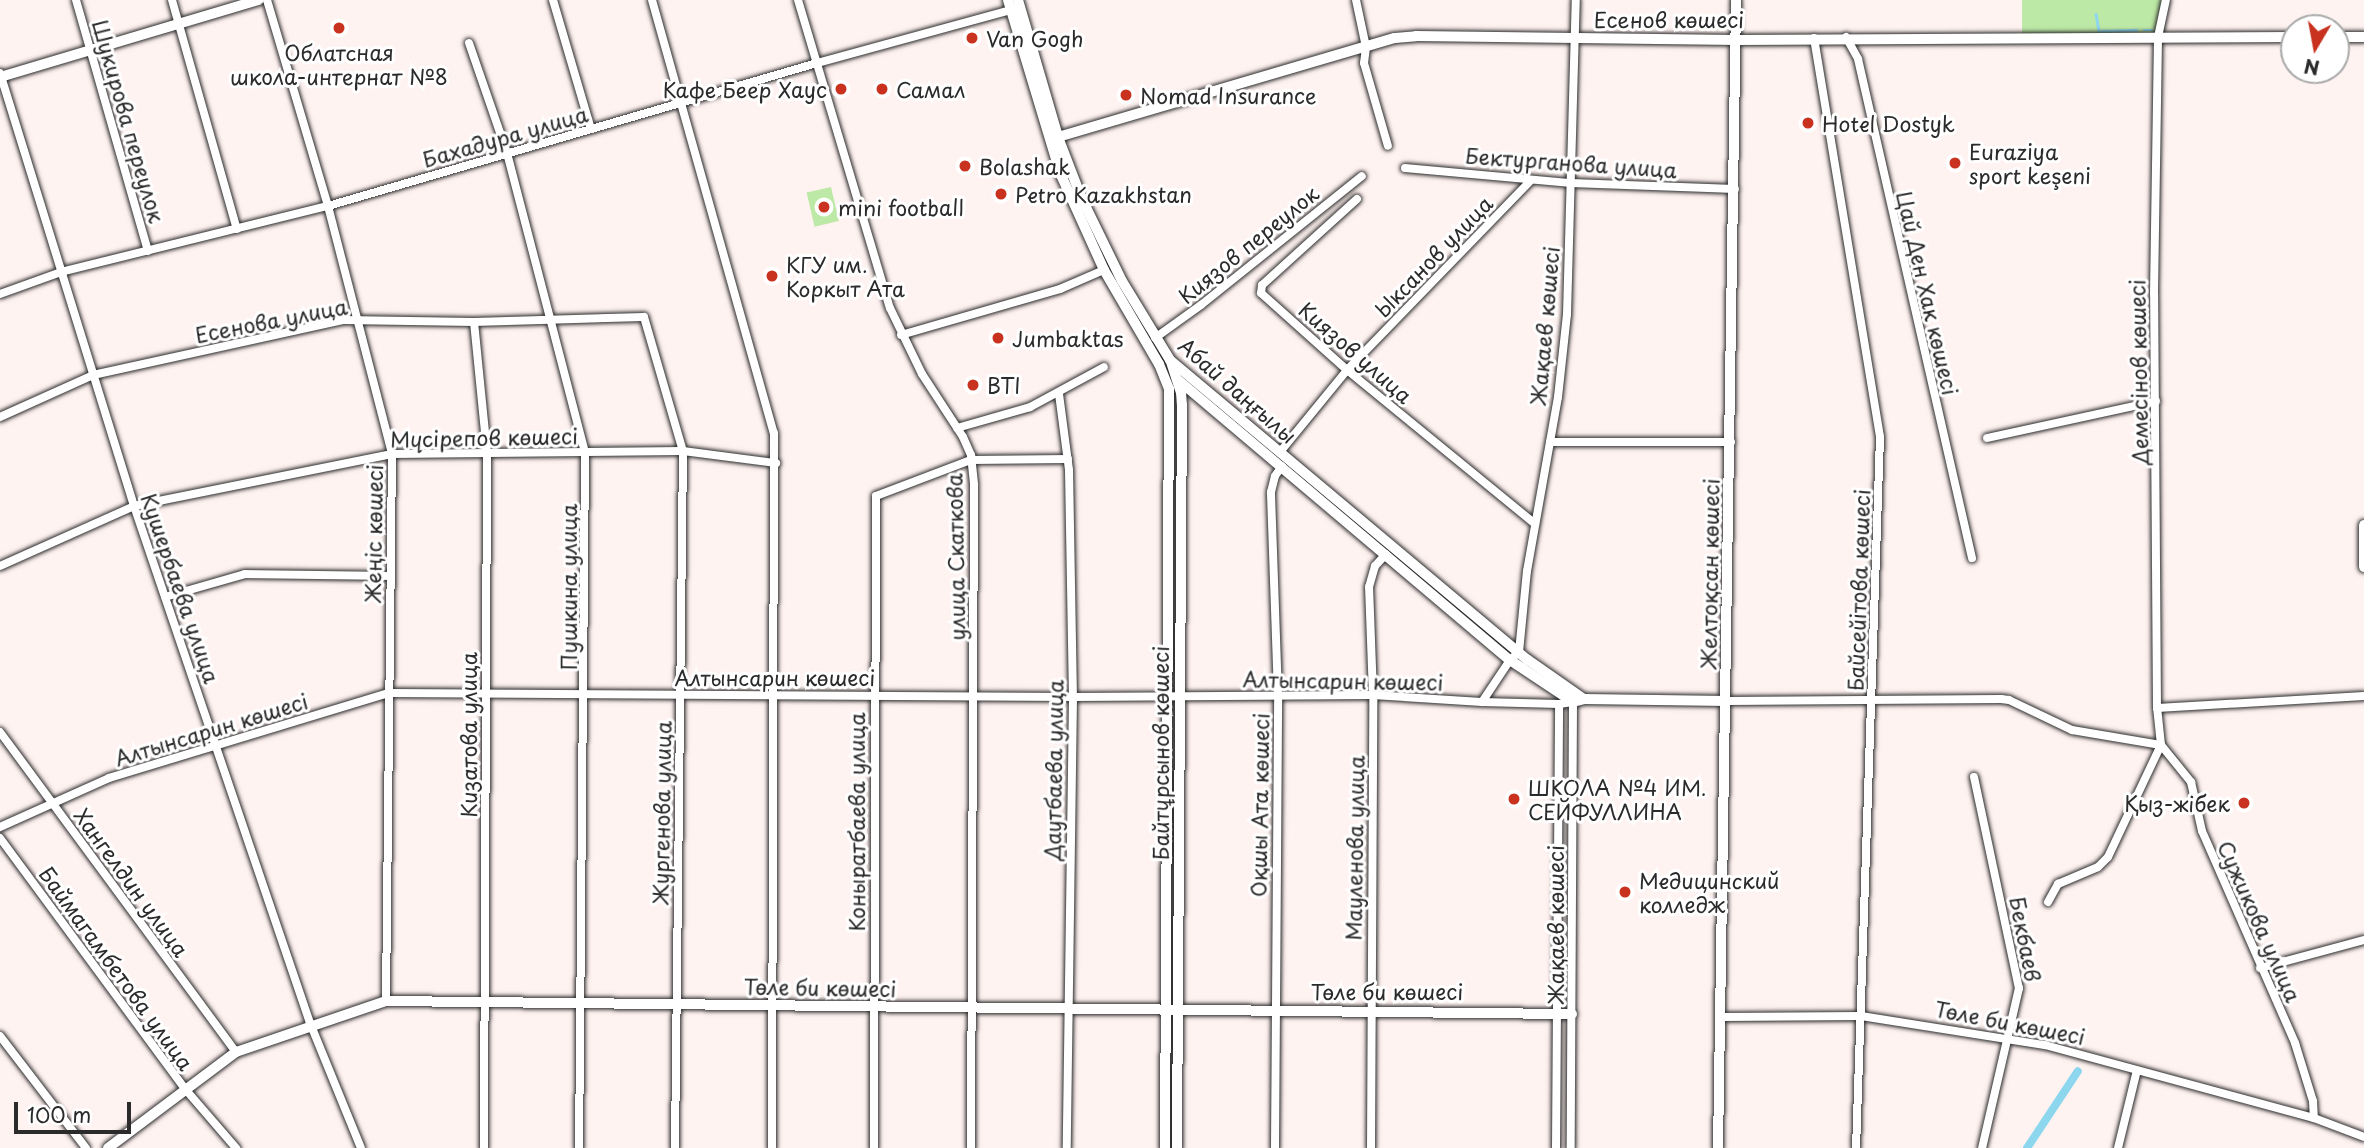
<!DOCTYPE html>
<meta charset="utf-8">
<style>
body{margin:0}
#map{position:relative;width:2364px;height:1148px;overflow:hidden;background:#fff3f1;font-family:"Playpen Sans",sans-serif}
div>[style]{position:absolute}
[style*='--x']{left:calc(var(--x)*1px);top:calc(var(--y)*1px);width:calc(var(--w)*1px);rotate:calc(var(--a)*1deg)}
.green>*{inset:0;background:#bde9a6;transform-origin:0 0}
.stream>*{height:2.5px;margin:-1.25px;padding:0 1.25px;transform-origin:1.25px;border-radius:1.25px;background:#8cd7ed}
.canal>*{height:8px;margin:-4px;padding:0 4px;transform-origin:4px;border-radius:4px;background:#8cd7ed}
.roads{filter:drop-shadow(0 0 2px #2b2b2b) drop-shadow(0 0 2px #2b2b2b)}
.street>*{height:8px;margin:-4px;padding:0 4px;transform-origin:4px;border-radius:4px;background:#fff}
.secondary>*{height:10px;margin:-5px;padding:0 5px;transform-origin:5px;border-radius:5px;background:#fff}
.dots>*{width:19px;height:19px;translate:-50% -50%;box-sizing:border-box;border:4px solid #fff;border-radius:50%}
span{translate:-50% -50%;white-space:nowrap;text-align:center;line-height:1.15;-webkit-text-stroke:6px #fff;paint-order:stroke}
.street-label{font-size:21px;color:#2b2b2b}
.poi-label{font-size:21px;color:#2b2b2b}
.left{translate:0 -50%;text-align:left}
.right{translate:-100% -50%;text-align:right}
.north{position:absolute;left:2280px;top:14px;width:70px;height:70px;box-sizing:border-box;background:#fff;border:2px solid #aaa;border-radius:50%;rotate:190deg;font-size:19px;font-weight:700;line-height:28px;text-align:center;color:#2b2b2b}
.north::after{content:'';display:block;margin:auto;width:24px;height:32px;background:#c8321e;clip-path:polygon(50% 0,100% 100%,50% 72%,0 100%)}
.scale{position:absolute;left:14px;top:1102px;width:117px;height:32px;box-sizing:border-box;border:4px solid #2b2b2b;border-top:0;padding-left:9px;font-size:21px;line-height:24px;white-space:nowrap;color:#2b2b2b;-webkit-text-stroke:5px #fff;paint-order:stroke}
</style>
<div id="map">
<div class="green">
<div style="left:2022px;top:0;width:143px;height:39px"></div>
<div style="left:831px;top:187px;width:35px;height:25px;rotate:77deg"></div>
</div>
<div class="stream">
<div style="--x:2096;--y:14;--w:17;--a:80"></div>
<div style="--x:2099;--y:31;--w:37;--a:-2"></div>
<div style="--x:2144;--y:30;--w:8;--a:0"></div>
<div style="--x:2287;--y:30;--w:7;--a:0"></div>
</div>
<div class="canal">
<div style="--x:2027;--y:1148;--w:92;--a:-56.5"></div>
</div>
<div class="roads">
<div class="street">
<div style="--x:76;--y:0;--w:261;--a:74"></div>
<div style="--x:172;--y:0;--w:238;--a:74.2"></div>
<div style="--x:267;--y:0;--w:215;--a:73.5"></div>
<div style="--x:328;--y:206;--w:256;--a:75.5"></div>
<div style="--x:392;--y:454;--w:547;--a:90.63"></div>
<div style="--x:553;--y:0;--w:134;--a:73.6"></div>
<div style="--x:652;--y:0;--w:450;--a:74.3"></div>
<div style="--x:774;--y:433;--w:715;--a:90.16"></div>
<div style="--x:798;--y:0;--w:321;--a:73.4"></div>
<div style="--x:890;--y:308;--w:73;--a:64.1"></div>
<div style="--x:922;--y:374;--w:75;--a:56.9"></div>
<div style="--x:963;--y:437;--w:20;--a:66"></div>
<div style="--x:971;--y:455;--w:30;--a:84"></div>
<div style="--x:974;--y:485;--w:663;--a:90.26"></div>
<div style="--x:1356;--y:0;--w:48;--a:78"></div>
<div style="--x:1366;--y:47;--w:16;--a:97"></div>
<div style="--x:1364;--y:63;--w:86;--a:73.9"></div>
<div style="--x:1846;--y:37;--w:25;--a:61"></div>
<div style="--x:1858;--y:59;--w:512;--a:77.13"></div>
<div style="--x:1814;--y:38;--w:404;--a:80.6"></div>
<div style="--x:1880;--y:437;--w:711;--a:91.93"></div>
<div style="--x:469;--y:43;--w:116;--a:70.9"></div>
<div style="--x:507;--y:153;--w:310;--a:75.4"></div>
<div style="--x:585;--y:453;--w:695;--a:90.49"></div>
<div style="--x:0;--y:73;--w:453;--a:72.8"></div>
<div style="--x:134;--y:506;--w:546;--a:71.2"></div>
<div style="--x:310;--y:1023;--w:135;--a:67.8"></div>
<div style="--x:1405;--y:168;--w:167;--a:5.2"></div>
<div style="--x:1571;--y:183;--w:164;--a:2.1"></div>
<div style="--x:1357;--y:199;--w:128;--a:137.8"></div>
<div style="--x:1262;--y:285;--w:8;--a:97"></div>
<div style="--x:1261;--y:293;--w:115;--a:41.8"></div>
<div style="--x:1347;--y:370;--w:243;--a:39.3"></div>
<div style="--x:0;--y:294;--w:65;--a:-19.8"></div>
<div style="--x:61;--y:272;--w:275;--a:-13.9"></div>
<div style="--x:328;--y:206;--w:509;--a:-16.3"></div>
<div style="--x:817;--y:63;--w:204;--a:-15.3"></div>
<div style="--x:474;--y:322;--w:132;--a:84.3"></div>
<div style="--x:487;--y:453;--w:695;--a:90.25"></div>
<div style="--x:901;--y:335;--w:166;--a:-16.1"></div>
<div style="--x:1060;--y:289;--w:48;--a:-23.4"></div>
<div style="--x:1155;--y:338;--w:57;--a:-35.7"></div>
<div style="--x:1201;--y:305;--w:206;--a:-38.7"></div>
<div style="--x:1059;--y:394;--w:77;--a:82.5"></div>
<div style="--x:1069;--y:470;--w:227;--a:89"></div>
<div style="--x:1073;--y:697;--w:451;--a:90.8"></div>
<div style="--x:0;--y:417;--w:102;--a:-24.3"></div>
<div style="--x:93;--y:375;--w:257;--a:-12.4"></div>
<div style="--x:344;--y:320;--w:130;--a:0.9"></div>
<div style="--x:474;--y:322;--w:170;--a:-1.7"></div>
<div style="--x:644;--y:317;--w:140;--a:73.8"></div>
<div style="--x:683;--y:451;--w:697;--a:90.66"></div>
<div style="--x:957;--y:428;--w:76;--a:-16"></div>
<div style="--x:1030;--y:407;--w:84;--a:-28.4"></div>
<div style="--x:1987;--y:438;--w:173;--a:-12.3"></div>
<div style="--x:1550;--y:442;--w:181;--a:0"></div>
<div style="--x:1280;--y:452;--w:106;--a:-50.7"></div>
<div style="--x:1347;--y:370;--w:264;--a:-45.9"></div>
<div style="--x:0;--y:566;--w:147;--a:-24.1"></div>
<div style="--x:134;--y:506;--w:263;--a:-11.4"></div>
<div style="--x:392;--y:454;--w:291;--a:-0.6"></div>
<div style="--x:683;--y:451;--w:94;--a:7.4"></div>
<div style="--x:165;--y:597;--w:83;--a:-16"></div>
<div style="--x:245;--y:574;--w:145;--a:0.8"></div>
<div style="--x:1727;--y:701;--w:274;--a:-0.4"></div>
<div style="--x:2001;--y:699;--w:8;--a:7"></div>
<div style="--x:2009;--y:700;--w:70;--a:25.5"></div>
<div style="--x:2072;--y:730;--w:90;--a:9.6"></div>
<div style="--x:1482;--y:702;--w:50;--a:-56.3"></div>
<div style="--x:1510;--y:660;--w:12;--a:-42"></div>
<div style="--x:1519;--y:652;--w:81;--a:-84.4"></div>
<div style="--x:1527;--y:571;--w:177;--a:-79.9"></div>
<div style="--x:1558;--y:397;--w:83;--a:-83.8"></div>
<div style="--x:1567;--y:314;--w:314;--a:-88.4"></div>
<div style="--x:2157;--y:708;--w:207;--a:-3.3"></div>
<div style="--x:0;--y:732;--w:398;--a:53.6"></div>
<div style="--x:2161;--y:745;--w:37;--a:-96"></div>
<div style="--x:2157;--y:708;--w:415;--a:-90.4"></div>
<div style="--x:2154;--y:293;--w:256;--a:-89.1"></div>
<div style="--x:2158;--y:37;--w:38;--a:-78"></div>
<div style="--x:2161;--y:745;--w:48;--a:51"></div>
<div style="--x:2191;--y:782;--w:50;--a:77.3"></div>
<div style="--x:2202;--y:831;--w:232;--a:66.3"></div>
<div style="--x:2295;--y:1043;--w:61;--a:72.8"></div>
<div style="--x:2313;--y:1101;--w:17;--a:87"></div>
<div style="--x:1974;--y:777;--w:216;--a:78"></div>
<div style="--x:2019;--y:988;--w:164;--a:103"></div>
<div style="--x:0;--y:827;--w:120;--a:-24.2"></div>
<div style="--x:109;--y:778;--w:292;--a:-16.9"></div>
<div style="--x:388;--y:693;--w:685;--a:0.33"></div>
<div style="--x:1073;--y:697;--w:300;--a:-0.4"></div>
<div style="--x:1373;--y:695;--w:109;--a:3.7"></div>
<div style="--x:1482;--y:702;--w:77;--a:1.5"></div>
<div style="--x:1559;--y:704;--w:14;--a:-8"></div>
<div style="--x:1573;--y:702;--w:446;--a:90.3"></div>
<div style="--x:0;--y:838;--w:313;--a:53.6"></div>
<div style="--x:186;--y:1090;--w:77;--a:49.2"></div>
<div style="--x:2048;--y:902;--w:21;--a:-61"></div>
<div style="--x:2058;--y:884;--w:43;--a:-23"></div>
<div style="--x:2098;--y:867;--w:14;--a:-45"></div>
<div style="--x:2108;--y:857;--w:124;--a:-64.7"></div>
<div style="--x:2260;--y:968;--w:108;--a:-15.1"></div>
<div style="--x:1722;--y:1017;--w:139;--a:-0.4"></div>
<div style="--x:1861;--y:1016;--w:186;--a:9"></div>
<div style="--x:2045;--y:1045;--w:279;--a:15.2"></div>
<div style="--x:2314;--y:1118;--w:53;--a:20.8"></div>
<div style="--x:0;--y:1036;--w:141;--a:52.5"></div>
<div style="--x:874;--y:1148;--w:652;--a:-89.82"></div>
<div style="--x:876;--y:496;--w:102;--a:-20.8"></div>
<div style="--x:971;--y:460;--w:97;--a:-0.6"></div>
<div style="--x:1275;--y:1148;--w:453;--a:-89.6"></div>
<div style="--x:1278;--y:695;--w:203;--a:-92"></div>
<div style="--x:1271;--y:492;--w:16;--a:-76"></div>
<div style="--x:1275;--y:476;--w:12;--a:-55"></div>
<div style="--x:1371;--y:1148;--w:453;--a:-89.7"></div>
<div style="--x:1373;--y:695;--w:108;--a:-92.1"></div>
<div style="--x:1369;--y:587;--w:22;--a:-74"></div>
<div style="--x:1375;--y:566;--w:16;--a:-47"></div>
<div style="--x:1556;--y:1148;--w:444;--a:-89.6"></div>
<div style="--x:2118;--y:1148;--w:80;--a:-76.3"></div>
</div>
<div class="secondary">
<div style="--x:1008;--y:0;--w:183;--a:73.2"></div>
<div style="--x:1061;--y:175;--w:104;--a:65.6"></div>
<div style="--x:1104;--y:270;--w:109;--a:59.7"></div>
<div style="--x:1159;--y:364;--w:27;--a:68"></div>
<div style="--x:1169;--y:389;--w:759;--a:90.3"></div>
<div style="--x:1018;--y:0;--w:143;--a:73.7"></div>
<div style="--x:1058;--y:137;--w:64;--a:69"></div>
<div style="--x:1081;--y:197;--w:93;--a:64"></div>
<div style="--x:1122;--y:281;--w:92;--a:58.7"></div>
<div style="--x:1170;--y:360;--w:467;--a:40"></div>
<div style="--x:1528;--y:660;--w:68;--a:34.9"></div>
<div style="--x:2336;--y:37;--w:28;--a:0"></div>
<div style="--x:0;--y:77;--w:270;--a:-16.6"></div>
<div style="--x:1058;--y:137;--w:351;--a:-16.4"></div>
<div style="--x:1395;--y:38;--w:21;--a:-5"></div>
<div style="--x:1416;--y:36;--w:321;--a:0.7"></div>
<div style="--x:1737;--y:40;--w:557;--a:-0.31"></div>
<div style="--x:1171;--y:362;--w:32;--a:72"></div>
<div style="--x:1181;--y:392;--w:13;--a:86"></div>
<div style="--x:1182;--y:405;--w:743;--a:90.39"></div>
<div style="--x:1177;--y:379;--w:436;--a:40.2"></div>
<div style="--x:1510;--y:660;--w:76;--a:33.7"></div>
<div style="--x:1573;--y:702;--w:11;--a:-15"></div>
<div style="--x:1584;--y:699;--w:143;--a:0.8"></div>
<div style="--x:2364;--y:525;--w:42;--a:90"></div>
<div style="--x:108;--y:1148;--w:160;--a:-36.9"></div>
<div style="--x:236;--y:1052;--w:158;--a:-18.8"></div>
<div style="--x:386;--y:1001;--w:1186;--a:0.63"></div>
<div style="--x:1718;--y:1148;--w:1148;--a:-89.1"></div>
</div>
</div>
<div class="dots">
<div style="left:339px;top:28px;background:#c8321e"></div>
<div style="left:972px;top:38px;background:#c8321e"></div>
<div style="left:841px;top:89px;background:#c8321e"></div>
<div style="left:882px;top:89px;background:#c8321e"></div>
<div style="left:1126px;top:95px;background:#c8321e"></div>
<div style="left:1808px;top:123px;background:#c8321e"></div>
<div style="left:1955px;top:163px;background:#c8321e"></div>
<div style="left:965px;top:166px;background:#c8321e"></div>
<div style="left:1001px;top:194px;background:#c8321e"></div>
<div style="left:824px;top:207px;background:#c8321e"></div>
<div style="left:772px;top:276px;background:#c8321e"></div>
<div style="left:998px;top:338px;background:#c8321e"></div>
<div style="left:973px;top:385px;background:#c8321e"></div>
<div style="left:1514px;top:799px;background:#c8321e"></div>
<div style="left:2244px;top:803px;background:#c8321e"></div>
<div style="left:1625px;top:892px;background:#c8321e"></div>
</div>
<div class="street-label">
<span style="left:1669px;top:19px">Есенов көшесі</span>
<span style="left:129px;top:121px;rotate:74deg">Шукирова переулок</span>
<span style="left:505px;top:136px;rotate:-16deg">Бахадура улица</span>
<span style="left:1571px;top:162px;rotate:4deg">Бектурганова улица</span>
<span style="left:1248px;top:244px;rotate:-39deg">Киязов переулок</span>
<span style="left:1433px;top:256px;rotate:-46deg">Ыксанов улица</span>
<span style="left:1928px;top:293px;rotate:77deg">Цай Ден Хак көшесі</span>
<span style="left:271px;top:320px;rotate:-11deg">Есенова улица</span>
<span style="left:1544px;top:326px;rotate:-85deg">Жақаев көшесі</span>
<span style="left:1356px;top:352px;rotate:41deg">Киязов улица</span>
<span style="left:2138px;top:372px;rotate:-91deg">Демесінов көшесі</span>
<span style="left:1238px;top:390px;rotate:41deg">Абай даңғылы</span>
<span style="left:484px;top:437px;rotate:-1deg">Мүсірепов көшесі</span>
<span style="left:373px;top:534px;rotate:-89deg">Жеңіс көшесі</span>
<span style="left:955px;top:557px;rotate:-91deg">улица Скаткова</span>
<span style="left:1709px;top:574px;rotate:-89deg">Желтоқсан көшесі</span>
<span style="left:568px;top:587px;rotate:-90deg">Пушкина улица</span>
<span style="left:181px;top:588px;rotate:71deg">Кушербаева улица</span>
<span style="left:1858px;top:590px;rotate:-88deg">Байсейітова көшесі</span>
<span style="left:775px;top:677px">Алтынсарин көшесі</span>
<span style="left:1343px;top:680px;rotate:1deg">Алтынсарин көшесі</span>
<span style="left:211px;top:729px;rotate:-17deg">Алтынсарин көшесі</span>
<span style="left:468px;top:735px;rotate:-90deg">Кизатова улица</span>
<span style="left:1160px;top:753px;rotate:-90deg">Байтұрсынов көшесі</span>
<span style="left:1053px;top:770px;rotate:-89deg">Даутбаева улица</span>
<span style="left:1259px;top:805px;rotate:-89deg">Оқшы Ата көшесі</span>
<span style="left:661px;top:813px;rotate:-89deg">Жургенова улица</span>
<span style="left:856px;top:822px;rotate:-90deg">Коныратбаева улица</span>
<span style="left:1354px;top:848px;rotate:-89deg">Мауленова улица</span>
<span style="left:132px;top:882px;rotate:54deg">Хангелдин улица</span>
<span style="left:2260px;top:921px;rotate:66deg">Сужикова улица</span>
<span style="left:1555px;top:925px;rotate:-90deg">Жақаев көшесі</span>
<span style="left:2026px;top:939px;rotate:79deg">Бекбаев</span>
<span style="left:117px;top:968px;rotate:54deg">Баймагамбетова улица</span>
<span style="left:820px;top:987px;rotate:1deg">Төле би көшесі</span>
<span style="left:1387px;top:991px">Төле би көшесі</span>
<span style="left:2010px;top:1022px;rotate:11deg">Төле би көшесі</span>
</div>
<div class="poi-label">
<span class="left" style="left:986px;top:38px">Van Gogh</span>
<span style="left:339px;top:64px">Облатсная<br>школа-интернат №8</span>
<span class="right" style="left:827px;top:89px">Кафе Беер Хаус</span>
<span class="left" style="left:896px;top:89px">Самал</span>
<span class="left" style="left:1140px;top:95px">Nomad Insurance</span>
<span class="left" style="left:1822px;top:123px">Hotel Dostyk</span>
<span class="left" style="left:1969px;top:163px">Euraziya<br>sport keşeni</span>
<span class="left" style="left:979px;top:166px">Bolashak</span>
<span class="left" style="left:1015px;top:194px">Petro Kazakhstan</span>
<span class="left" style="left:838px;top:207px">mini football</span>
<span class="left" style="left:786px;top:276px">КГУ им.<br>Коркыт Ата</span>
<span class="left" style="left:1012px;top:338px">Jumbaktas</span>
<span class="left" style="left:987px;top:385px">BTI</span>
<span class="left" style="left:1528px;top:799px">ШКОЛА №4 ИМ.<br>СЕЙФУЛЛИНА</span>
<span class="right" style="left:2230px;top:803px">Қыз-жібек</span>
<span class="left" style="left:1639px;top:892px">Медицинский<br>колледж</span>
</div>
<div class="north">N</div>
<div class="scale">100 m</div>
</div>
